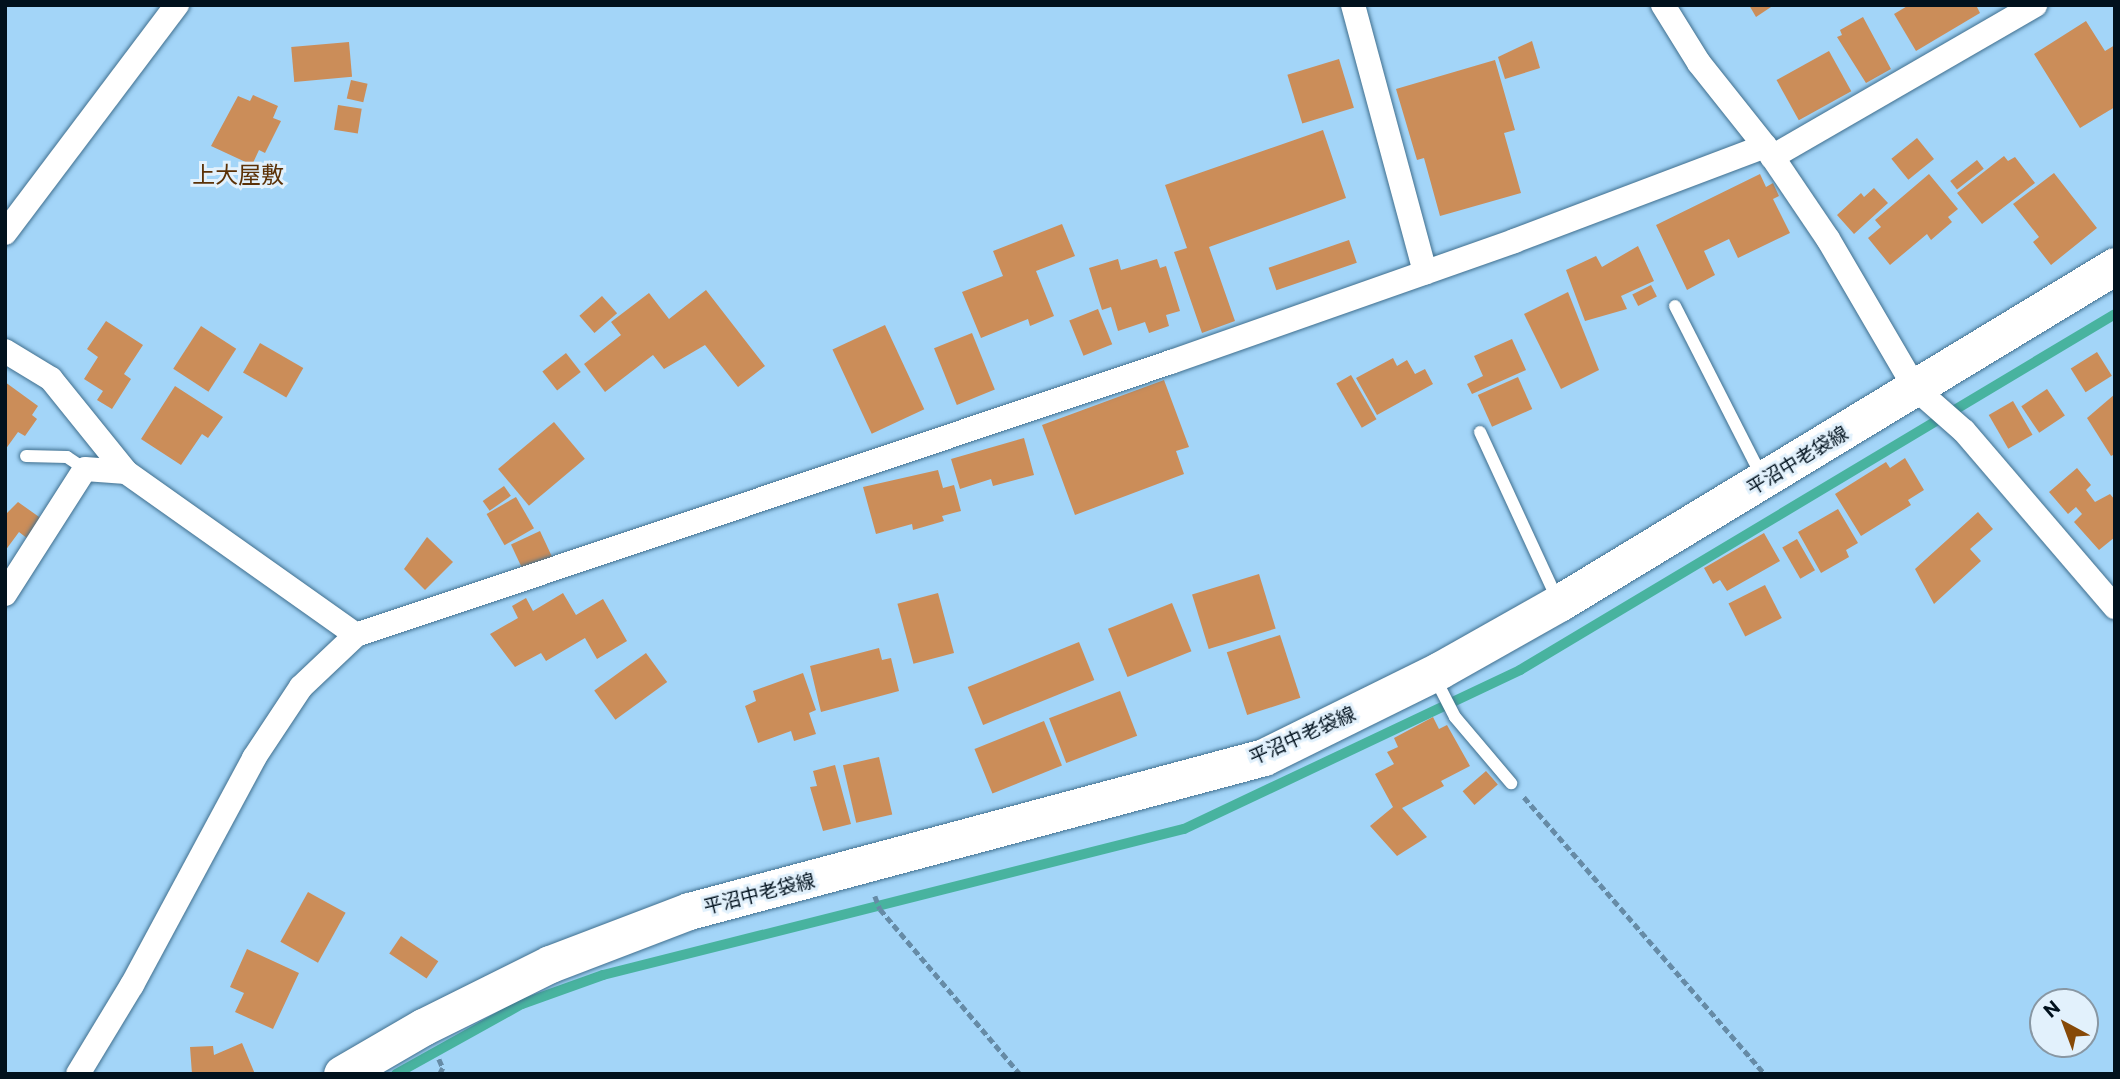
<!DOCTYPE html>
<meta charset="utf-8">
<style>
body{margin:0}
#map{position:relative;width:2120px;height:1079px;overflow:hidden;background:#a3d5f8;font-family:Commissioner,"Noto Sans JP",sans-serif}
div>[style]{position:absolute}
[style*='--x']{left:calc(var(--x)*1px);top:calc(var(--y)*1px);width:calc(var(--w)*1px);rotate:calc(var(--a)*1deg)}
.stream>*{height:10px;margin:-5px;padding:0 5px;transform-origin:5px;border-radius:5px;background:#48b39f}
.building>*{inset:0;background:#cb8d59;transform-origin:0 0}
.path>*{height:4.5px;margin-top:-2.25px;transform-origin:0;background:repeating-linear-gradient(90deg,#668ba6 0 7px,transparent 0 10.5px)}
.roads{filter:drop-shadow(0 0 2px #406f8e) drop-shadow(0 0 2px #406f8e)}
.service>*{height:12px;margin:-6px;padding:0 6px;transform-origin:6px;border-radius:6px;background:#fff}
.minor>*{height:24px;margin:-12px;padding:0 12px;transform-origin:12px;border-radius:12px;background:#fff}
.secondary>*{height:37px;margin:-18.5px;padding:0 18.5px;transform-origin:18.5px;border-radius:18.5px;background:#fff}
span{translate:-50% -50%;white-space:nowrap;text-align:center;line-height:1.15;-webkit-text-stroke:6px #e2f1fc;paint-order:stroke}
.street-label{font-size:19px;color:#01111d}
.quarter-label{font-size:23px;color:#5b3106}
.frame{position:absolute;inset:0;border:7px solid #01111d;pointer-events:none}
.north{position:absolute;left:2029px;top:988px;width:70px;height:70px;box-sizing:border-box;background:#e2f1fc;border:2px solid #8897a3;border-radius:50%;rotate:319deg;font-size:19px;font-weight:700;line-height:28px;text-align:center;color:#01111d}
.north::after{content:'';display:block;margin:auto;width:24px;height:32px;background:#864907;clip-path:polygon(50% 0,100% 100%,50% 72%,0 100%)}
</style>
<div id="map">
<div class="stream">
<div style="--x:396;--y:1074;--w:144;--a:-29.1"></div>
<div style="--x:522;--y:1004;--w:86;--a:-19.7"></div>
<div style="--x:603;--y:975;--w:599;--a:-14.11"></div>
<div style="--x:1184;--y:829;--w:372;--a:-25.3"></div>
<div style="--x:1520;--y:670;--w:693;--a:-30.89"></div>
</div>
<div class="building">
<div style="clip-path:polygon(1749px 5px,1774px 5px,1756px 17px)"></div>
<div style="clip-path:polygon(1909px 5px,1976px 5px,1980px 13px,1916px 51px,1894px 14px)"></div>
<div style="clip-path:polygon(1863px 17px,1891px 69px,1866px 83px,1837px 37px,1842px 35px,1840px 30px)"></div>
<div style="clip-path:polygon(2086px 21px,2105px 51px,2115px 45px,2115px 107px,2080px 128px,2034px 54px)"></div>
<div style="clip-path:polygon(1532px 41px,1540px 68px,1505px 79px,1498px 57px)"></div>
<div style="left:349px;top:42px;width:35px;height:58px;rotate:85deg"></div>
<div style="left:1829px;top:51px;width:46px;height:60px;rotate:61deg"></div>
<div style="left:1339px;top:59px;width:51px;height:54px;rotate:73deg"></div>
<div style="clip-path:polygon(1495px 60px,1515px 130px,1504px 133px,1521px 193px,1440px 216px,1424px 158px,1417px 160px,1396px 89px)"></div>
<div style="left:351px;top:80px;width:17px;height:19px;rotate:13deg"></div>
<div style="clip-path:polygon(253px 95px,278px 106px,273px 118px,281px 121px,265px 153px,259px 150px,252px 165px,211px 146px,238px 96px,250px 101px)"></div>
<div style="left:338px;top:105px;width:24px;height:25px;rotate:9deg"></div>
<div style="clip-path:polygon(1323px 130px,1346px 198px,1209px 247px,1235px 321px,1202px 333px,1174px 252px,1187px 248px,1165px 185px)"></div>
<div style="left:1917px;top:138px;width:27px;height:33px;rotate:51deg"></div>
<div style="clip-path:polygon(2004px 156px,2008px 161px,2015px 157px,2035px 183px,1982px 224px,1957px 193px)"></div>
<div style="left:1977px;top:160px;width:11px;height:34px;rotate:52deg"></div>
<div style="clip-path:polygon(2054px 173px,2097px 228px,2051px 265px,2033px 242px,2039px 237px,2013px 204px)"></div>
<div style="clip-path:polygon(1760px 174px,1766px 187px,1773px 183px,1779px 196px,1773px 199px,1790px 233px,1738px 258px,1729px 239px,1704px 251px,1715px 275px,1687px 290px,1656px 225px)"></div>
<div style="clip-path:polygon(1929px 174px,1958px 209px,1948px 217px,1952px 222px,1931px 240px,1927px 234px,1890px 265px,1868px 238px,1881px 227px,1875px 220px)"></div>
<div style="clip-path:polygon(1874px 188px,1888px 203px,1854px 234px,1837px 215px,1861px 193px,1864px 197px)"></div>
<div style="clip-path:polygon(1062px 224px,1075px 256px,1036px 271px,1054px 316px,1030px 326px,1028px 319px,981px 338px,962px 292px,1003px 276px,993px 251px)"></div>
<div style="left:1349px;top:240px;width:24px;height:85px;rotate:71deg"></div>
<div style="clip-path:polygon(1638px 246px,1654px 281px,1621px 296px,1627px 309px,1585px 321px,1566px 270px,1596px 256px,1602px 267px)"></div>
<div style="clip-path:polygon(1118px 259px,1121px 270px,1157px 259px,1160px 268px,1166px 266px,1180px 311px,1166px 315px,1169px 326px,1149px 333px,1145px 322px,1118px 331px,1111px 307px,1102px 310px,1089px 268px)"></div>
<div style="left:1651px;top:285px;width:13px;height:21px;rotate:63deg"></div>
<div style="clip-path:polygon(706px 290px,765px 366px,738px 387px,705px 345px,664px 369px,653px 355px,605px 392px,584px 364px,621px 335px,611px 322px,649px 293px,669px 319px)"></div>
<div style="clip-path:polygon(1568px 292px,1599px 370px,1561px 389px,1524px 314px)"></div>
<div style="left:602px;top:296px;width:23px;height:30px;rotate:49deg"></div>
<div style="left:1098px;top:309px;width:38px;height:31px;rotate:68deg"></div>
<div style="clip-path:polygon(106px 321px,143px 345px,124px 374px,131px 379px,112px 409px,97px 400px,103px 391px,84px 379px,98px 357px,87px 349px)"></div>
<div style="left:885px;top:325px;width:93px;height:58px;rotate:65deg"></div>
<div style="left:201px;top:326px;width:42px;height:51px;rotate:33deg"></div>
<div style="left:972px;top:333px;width:61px;height:41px;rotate:68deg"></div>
<div style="clip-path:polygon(1512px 339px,1526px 370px,1472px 394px,1467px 384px,1483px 376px,1474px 356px)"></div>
<div style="left:260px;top:343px;width:50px;height:34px;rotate:30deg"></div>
<div style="left:2097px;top:352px;width:28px;height:31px;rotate:58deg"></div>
<div style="left:566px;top:353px;width:24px;height:30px;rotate:52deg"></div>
<div style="clip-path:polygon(1393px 358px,1397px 366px,1407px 360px,1415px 374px,1425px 369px,1433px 384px,1377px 415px,1356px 378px)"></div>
<div style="left:1351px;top:375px;width:51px;height:17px;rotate:60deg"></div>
<div style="left:1518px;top:377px;width:35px;height:44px;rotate:66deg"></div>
<div style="clip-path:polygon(1164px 380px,1189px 447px,1176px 451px,1184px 474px,1075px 515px,1042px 425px)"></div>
<div style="clip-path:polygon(5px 382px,38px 406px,32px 415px,37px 419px,25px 436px,18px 432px,5px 450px)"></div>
<div style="clip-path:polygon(175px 386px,223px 417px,208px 438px,202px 434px,181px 465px,141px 439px)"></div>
<div style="left:2047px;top:389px;width:32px;height:31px;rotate:56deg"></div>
<div style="clip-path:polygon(2115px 394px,2115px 454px,2111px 456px,2087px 418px)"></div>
<div style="left:2013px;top:401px;width:39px;height:28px;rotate:60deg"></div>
<div style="left:554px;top:422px;width:48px;height:73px;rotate:50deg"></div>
<div style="clip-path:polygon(1024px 438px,1034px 475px,993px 486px,991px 479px,960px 489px,951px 459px)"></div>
<div style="clip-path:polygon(1905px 458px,1924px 490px,1908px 500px,1911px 505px,1861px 536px,1835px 494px,1886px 462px,1890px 468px)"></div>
<div style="clip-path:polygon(2077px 468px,2091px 485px,2086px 490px,2095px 502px,2110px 494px,2115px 500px,2115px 537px,2099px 550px,2074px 522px,2082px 514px,2076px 507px,2068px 514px,2049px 492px)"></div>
<div style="clip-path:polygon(938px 470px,943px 488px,954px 485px,961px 511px,942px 516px,944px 521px,913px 530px,912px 524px,876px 534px,863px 487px)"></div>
<div style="left:504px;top:486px;width:12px;height:26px;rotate:55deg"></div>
<div style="left:516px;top:497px;width:36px;height:34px;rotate:60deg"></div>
<div style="clip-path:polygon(18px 502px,42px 519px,28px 539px,19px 532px,5px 551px,5px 515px)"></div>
<div style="clip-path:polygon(1838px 509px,1858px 543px,1846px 550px,1849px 557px,1821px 573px,1798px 532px)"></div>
<div style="clip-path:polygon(1978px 512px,1993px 529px,1970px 549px,1981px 561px,1934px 604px,1915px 569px)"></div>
<div style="left:540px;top:531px;width:29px;height:32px;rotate:65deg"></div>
<div style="clip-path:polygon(1764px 533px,1780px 561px,1727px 591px,1720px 580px,1713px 584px,1704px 568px)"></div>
<div style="clip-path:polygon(427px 537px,453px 562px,425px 590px,404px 569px)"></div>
<div style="left:1797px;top:539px;width:36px;height:17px;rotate:60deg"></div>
<div style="left:1259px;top:574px;width:57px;height:70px;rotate:73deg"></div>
<div style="left:1765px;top:585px;width:37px;height:41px;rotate:63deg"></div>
<div style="clip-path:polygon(563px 593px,576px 615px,603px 599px,627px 641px,597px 659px,585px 638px,546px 661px,541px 653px,515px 667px,490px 634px,518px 618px,512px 606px,526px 598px,533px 611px)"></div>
<div style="left:938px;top:593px;width:62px;height:42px;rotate:75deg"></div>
<div style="left:1172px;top:603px;width:52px;height:69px;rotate:68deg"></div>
<div style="left:1280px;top:635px;width:66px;height:56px;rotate:72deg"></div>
<div style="left:1079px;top:642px;width:41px;height:120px;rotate:68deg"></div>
<div style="clip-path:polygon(879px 648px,882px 660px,891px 658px,899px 691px,821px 712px,810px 666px)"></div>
<div style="left:646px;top:653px;width:36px;height:64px;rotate:54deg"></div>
<div style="clip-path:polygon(803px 673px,816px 710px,809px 713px,816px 734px,794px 741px,791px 731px,758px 743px,745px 706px,756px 701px,753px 691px)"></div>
<div style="left:1120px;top:691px;width:48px;height:76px;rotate:69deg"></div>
<div style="clip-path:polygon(1433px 717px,1439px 729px,1447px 725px,1470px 766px,1441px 781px,1444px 786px,1402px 808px,1427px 837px,1397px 856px,1370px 826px,1393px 807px,1375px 774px,1394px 764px,1387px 752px,1398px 747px,1394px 738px)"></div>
<div style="left:1044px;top:721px;width:48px;height:75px;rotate:68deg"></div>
<div style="left:879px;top:757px;width:59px;height:37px;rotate:77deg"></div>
<div style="clip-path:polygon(835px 765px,851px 824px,823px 831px,810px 787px,817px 786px,813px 771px)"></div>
<div style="left:1486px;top:771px;width:18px;height:31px;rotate:49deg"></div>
<div style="left:308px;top:892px;width:43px;height:57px;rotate:29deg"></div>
<div style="left:401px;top:936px;width:45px;height:21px;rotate:34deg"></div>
<div style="clip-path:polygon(247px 949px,299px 973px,273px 1029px,235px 1012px,244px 993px,230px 987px)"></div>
<div style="clip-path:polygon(242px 1043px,255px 1074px,192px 1074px,190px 1047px,213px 1046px,214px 1055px)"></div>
</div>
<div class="path">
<div style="--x:1524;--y:797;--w:367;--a:49"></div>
<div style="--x:875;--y:896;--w:14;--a:69"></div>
<div style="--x:880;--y:909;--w:216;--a:49.7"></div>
<div style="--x:439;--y:1059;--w:10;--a:66"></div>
<div style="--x:443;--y:1068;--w:7;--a:117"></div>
</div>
<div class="roads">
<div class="service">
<div style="--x:1675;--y:306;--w:192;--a:63"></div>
<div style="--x:1480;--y:432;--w:184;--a:65.2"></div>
<div style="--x:26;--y:456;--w:41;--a:1.4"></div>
<div style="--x:67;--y:457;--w:22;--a:34"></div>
<div style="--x:1434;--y:676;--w:46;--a:62.9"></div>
<div style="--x:1455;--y:717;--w:87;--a:49.7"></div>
</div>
<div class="minor">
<div style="--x:1353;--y:5;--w:277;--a:74.9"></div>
<div style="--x:1663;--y:5;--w:68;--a:58.2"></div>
<div style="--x:1699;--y:63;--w:106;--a:51.5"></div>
<div style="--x:1765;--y:146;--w:112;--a:55.9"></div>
<div style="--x:1828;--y:239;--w:173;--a:59.7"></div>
<div style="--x:1915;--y:388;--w:65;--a:41.3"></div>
<div style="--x:1964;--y:431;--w:232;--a:49.4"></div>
<div style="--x:1772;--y:157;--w:304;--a:-30"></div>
<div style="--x:5;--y:233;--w:286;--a:-53"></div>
<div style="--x:5;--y:351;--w:54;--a:31.3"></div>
<div style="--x:51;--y:379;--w:119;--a:51.1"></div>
<div style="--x:126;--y:472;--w:282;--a:35.3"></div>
<div style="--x:5;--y:594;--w:148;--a:-57.4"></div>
<div style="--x:85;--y:469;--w:41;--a:4.2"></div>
<div style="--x:78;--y:1074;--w:104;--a:-58.8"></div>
<div style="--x:132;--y:985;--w:258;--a:-61.7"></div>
<div style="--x:254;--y:758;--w:85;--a:-56.5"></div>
<div style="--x:301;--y:687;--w:76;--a:-43.4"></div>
<div style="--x:356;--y:635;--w:860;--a:-18.52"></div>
<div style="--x:1171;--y:362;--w:364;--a:-19.4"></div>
<div style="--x:1514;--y:241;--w:268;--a:-20.7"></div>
</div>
<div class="secondary">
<div style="--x:342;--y:1074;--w:94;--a:-30.1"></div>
<div style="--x:423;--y:1027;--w:142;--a:-26.4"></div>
<div style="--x:550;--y:964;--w:149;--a:-20.9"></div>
<div style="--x:689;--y:911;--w:595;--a:-14.99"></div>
<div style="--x:1264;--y:757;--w:196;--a:-26.3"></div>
<div style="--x:1440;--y:670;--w:137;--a:-29.4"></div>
<div style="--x:1559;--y:603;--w:650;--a:-31.22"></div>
</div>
</div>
<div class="street-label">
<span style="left:1797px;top:460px;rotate:-31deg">平沼中老袋線</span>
<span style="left:1302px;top:735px;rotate:-24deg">平沼中老袋線</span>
<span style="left:759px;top:893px;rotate:-14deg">平沼中老袋線</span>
</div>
<div class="quarter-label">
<span style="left:238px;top:174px">上大屋敷</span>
</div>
<div class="frame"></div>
<div class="north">N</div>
</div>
